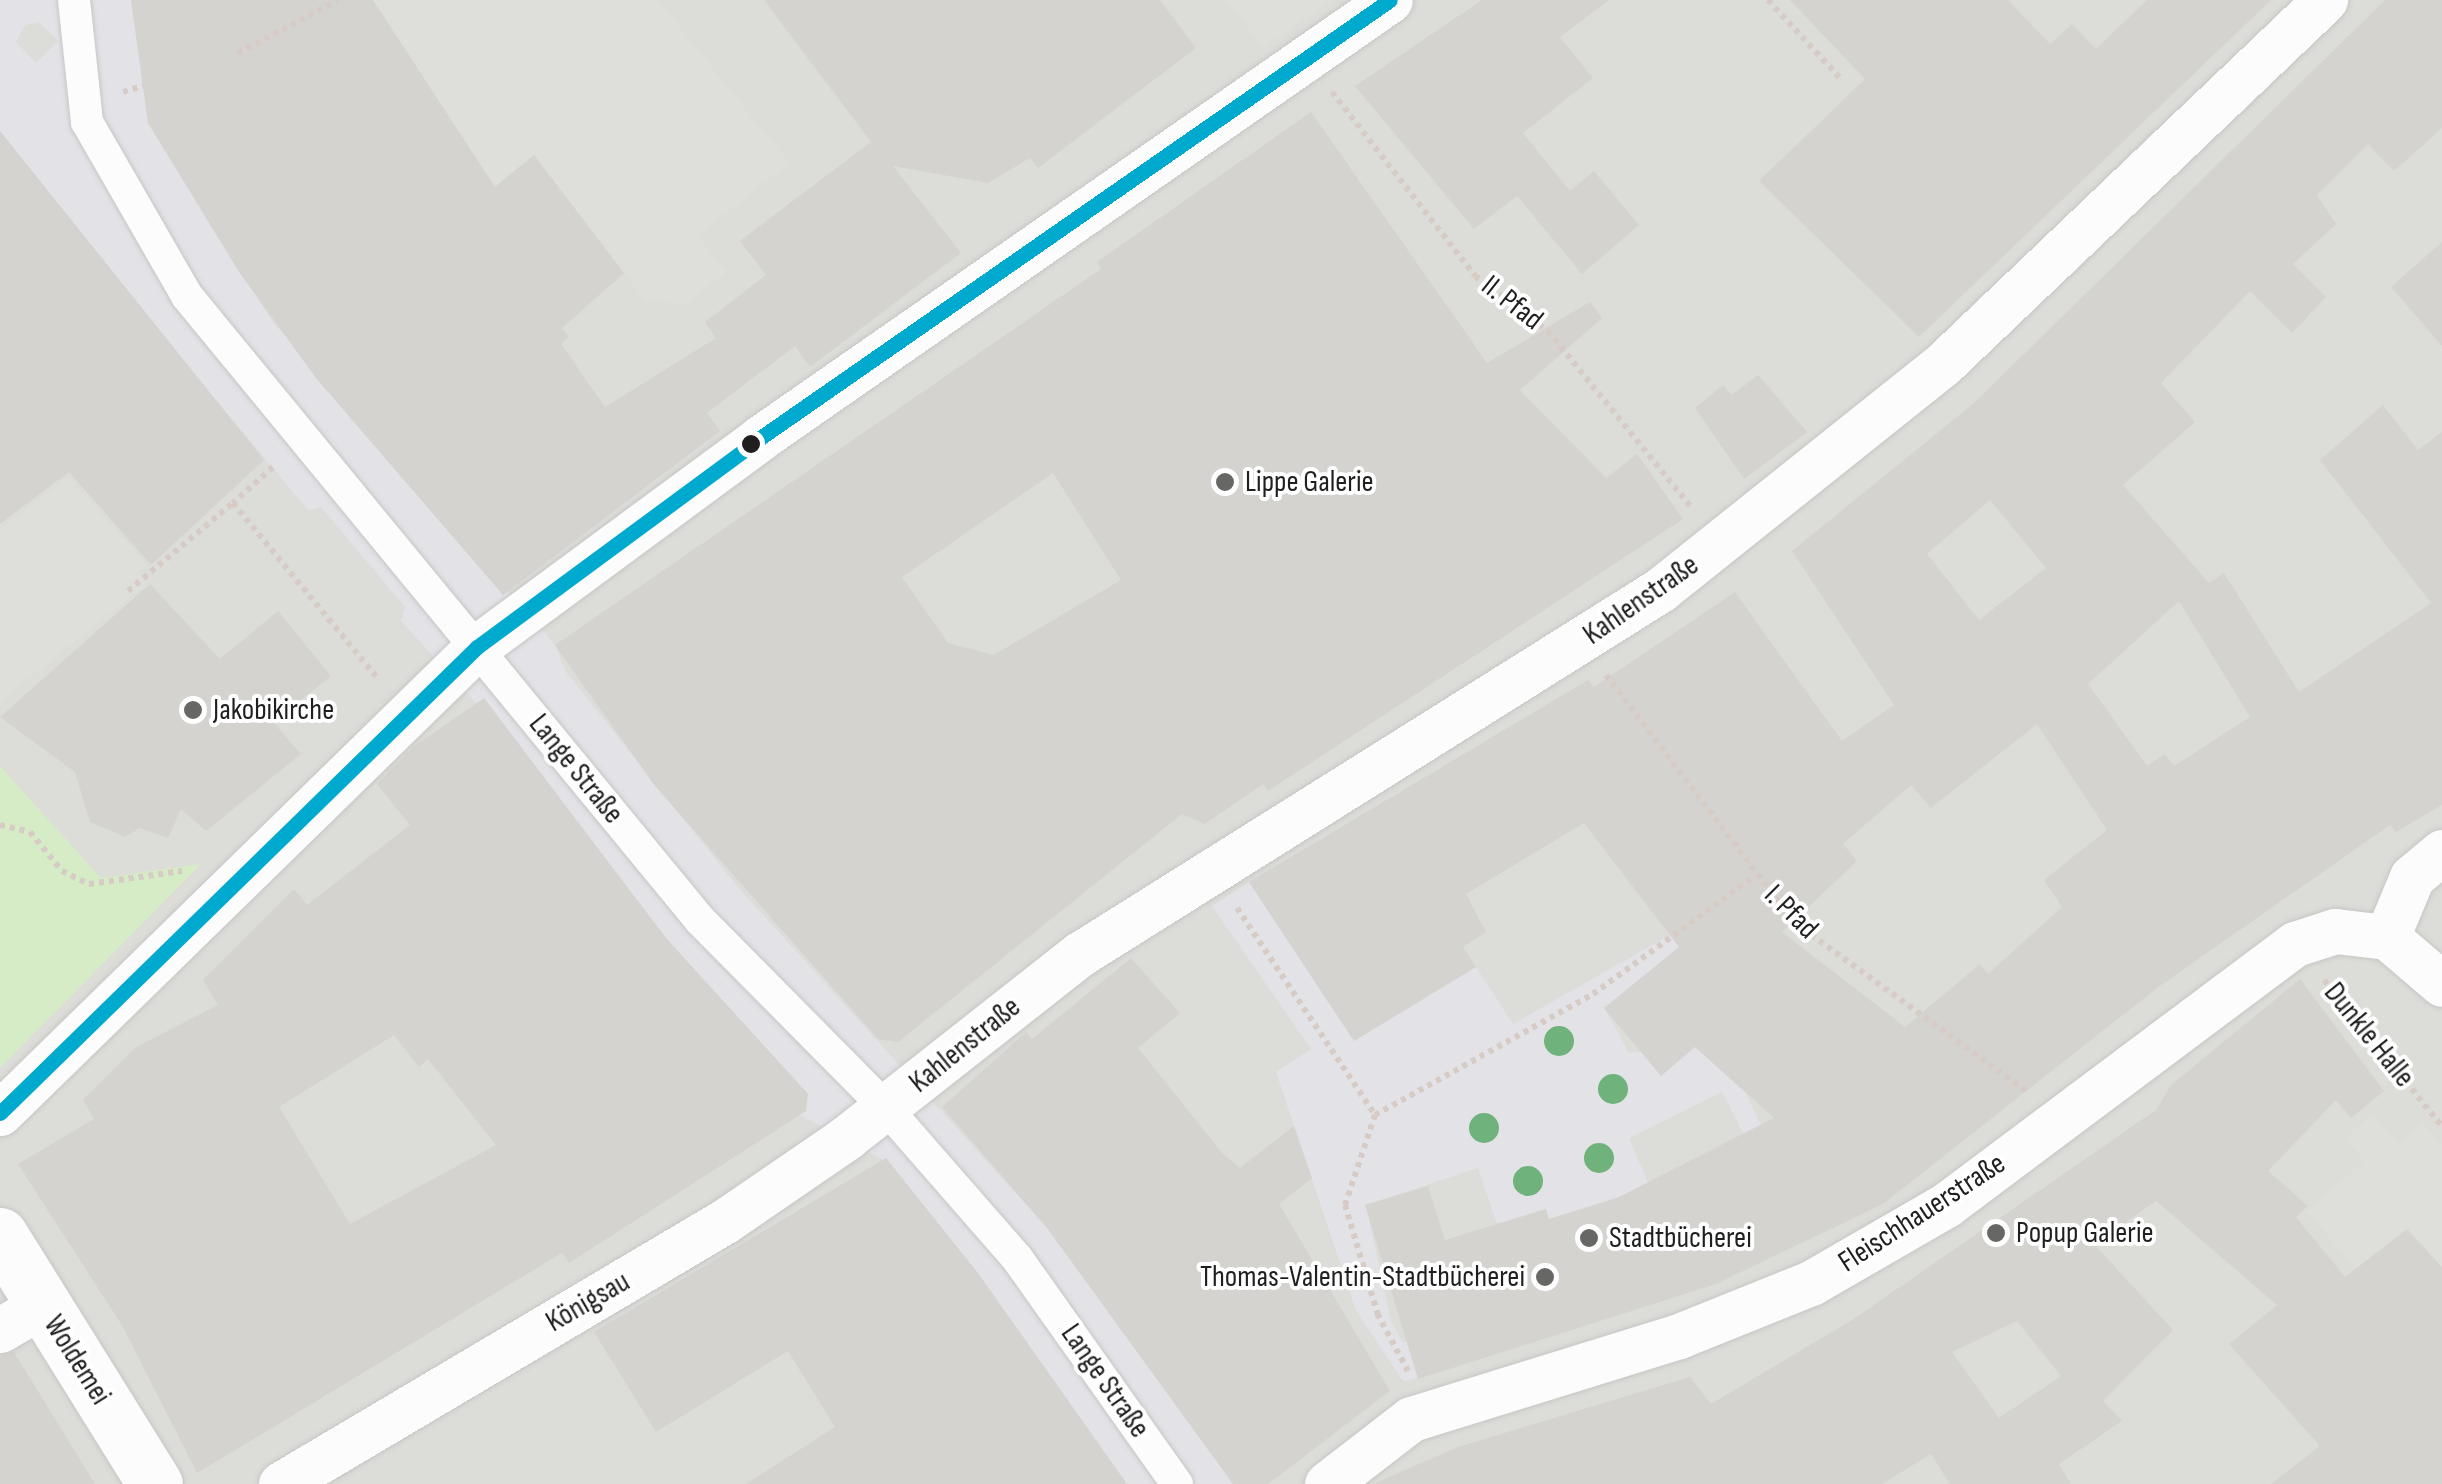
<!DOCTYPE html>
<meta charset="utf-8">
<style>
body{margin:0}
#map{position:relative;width:2442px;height:1484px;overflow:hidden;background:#edede8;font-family:"Sofia Sans Condensed",sans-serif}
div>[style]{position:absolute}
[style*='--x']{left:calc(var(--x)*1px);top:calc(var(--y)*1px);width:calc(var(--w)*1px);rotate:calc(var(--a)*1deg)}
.residential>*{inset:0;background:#dcdcd9;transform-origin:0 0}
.grass>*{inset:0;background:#d6ecc6}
.parking>*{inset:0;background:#dededb}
.plaza>*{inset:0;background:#e3e2e7}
.building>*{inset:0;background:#d4d3cf}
.path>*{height:6px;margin-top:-3px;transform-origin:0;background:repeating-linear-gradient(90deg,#d7cbc6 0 5px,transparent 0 10px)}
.roads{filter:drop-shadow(0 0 2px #c6c6c4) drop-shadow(0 0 2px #c6c6c4)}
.pedestrian>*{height:32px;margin:-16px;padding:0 16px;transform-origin:16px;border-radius:16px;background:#fcfcfc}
.minor>*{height:45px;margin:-22.5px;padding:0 22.5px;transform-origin:22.5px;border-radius:22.5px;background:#fcfcfc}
.tertiary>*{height:55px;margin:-27.5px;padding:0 27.5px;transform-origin:27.5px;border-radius:27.5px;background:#fcfcfc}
.bus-1>*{height:15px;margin:-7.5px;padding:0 7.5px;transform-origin:7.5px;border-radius:7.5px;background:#00a9ce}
.trees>*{width:30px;height:30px;margin:-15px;border-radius:50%;background:#70b27b}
.dots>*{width:28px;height:28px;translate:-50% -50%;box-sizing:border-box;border:5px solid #fff;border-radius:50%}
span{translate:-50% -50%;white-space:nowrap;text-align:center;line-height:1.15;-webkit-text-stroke:8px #fff;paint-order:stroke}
.street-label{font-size:30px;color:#1f1f1f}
.poi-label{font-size:30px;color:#1f1f1f}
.left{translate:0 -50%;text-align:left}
.right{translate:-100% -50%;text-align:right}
</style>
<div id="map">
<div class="residential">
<div style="left:0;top:0;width:2442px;height:1484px"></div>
</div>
<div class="grass">
<div style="clip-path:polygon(0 766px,101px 878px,201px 864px,0 1068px)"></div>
</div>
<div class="parking">
<div style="clip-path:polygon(373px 0,658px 0,789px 163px,698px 236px,727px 271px,685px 305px,645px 300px,534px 156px,494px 187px)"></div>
<div style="clip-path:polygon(1226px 0,1332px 0,1263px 47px)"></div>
<div style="clip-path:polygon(68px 477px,147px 565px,136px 572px,146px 584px,0 702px,0 530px)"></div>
<div style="clip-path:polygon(2372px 1114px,2398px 1143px,2423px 1123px,2442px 1145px,2442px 1268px,2360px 1272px,2307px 1212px,2364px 1161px,2345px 1138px)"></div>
</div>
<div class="plaza">
<div style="clip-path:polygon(evenodd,0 0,131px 0,149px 125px,272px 321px,555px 645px,566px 672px,737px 886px,1049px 1230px,1233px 1484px,1127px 1484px,891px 1164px,800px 1115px,808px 1094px,671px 944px,484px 699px,477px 704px,401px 621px,405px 607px,321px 507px,309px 511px,200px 381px,0 174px,0 0,39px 22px,58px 41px,36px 63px,16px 42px,25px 25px,39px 22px)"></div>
<div style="clip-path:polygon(1249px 882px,1354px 1041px,1476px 967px,1513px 1024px,1749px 890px,1605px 1009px,1629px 1053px,1695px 1047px,1745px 1092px,1761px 1125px,1743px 1133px,1722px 1092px,1629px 1138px,1650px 1187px,1549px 1219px,1545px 1209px,1497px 1224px,1478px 1168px,1366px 1205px,1391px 1321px,1403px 1343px,1418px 1338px,1430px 1375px,1403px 1381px,1356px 1311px,1276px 1072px,1311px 1049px,1212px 906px)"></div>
</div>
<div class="building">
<div style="clip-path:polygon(131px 0,373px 0,495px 187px,534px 155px,624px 273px,562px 328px,569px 337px,561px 344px,605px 407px,716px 338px,705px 322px,766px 275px,740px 241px,871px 142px,764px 0,1160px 0,1196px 48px,1038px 168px,1030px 158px,988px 183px,893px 166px,961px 253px,810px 367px,795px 346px,707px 413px,720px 431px,503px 595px,316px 378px,239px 272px,148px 123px)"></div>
<div style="clip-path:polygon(1482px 0,1609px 0,1560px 37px,1593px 78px,1523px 133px,1570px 191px,1594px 171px,1639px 225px,1582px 274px,1517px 196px,1474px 229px,1355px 86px)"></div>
<div style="clip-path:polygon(1790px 0,2008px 0,2050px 44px,2072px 24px,2096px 49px,2147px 0,2271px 0,1919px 337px,1759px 181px,1865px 79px)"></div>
<div style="clip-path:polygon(evenodd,2385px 0,2442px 0,2442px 128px,2394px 171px,2368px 144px,2317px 195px,2336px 224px,2293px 264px,2326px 297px,2292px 333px,2250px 291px,2161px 383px,2195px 422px,2123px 485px,2209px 583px,2224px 573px,2299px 692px,2431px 603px,2320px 460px,2383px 405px,2418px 450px,2442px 432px,2442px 805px,2396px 832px,2390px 825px,2161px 985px,1883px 1204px,1716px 1284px,1418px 1379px,1365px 1205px,1428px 1186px,1445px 1240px,1546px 1209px,1549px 1219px,1617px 1198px,1774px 1118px,1695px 1047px,1661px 1076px,1604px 1008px,1679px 947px,1584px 823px,1466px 894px,1486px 932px,1463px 947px,1476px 967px,1354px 1041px,1249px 882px,1588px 680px,1594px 687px,1735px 592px,1842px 741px,1894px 705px,1792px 551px,1974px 403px,2385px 0,1990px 500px,2046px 568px,1979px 620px,1927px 554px,1990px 500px,2385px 0,2179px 601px,2250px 717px,2174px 766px,2165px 754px,2147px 766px,2088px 684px,2179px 601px,2385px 0,2037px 724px,2107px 830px,2044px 880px,2062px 907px,1988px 974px,1980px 964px,1905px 1027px,1782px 932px,1857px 861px,1843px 844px,1911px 785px,1931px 808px,2037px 724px)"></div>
<div style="clip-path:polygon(evenodd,1311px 112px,1487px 363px,1590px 302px,1602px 318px,1520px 390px,1606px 478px,1637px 454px,1683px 519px,1268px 791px,1263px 784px,1205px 824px,1182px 814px,898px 1042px,878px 1039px,655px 786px,555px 645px,1101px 269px,1097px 262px,1311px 112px,1053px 473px,1121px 580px,994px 655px,948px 643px,902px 577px,1053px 473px)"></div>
<div style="clip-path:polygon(0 131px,264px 460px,151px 565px,69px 472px,0 524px)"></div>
<div style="clip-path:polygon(2442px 242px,2442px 346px,2391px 287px)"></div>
<div style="clip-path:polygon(1758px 375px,1807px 432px,1744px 479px,1695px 408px,1723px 385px,1732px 395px)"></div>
<div style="clip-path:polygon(150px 584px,220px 659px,278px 611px,331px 676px,273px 722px,301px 754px,206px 831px,181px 809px,168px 838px,140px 828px,125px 837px,90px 822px,75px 772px,0 717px)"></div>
<div style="clip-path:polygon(evenodd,484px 698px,665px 937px,808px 1094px,806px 1111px,569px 1263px,562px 1253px,197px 1473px,123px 1327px,18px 1164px,94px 1119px,83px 1100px,136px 1047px,218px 1005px,203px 980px,294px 889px,307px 905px,410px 825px,377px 784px,413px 747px,484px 698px,394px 1035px,419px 1067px,428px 1059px,496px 1145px,350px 1224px,279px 1107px,394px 1035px)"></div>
<div style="clip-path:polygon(1131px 958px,1180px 1013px,1138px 1048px,1222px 1153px,1240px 1168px,1294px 1126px,1312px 1178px,1279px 1204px,1390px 1391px,1268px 1484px,1233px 1484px,1047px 1228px,942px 1107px,1026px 1032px,1032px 1039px)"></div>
<div style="clip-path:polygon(evenodd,2300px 979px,2384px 1091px,2351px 1118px,2336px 1100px,2268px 1171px,2308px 1206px,2296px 1217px,2345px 1277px,2407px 1229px,2442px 1267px,2442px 1484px,2271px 1484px,2320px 1446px,2229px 1344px,2277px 1305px,2156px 1201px,2094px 1244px,2173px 1330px,2103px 1401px,2122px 1421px,2059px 1464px,2071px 1484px,1950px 1484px,1931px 1454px,1882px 1484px,1373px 1484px,1458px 1447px,1690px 1377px,1711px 1404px,1852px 1320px,2156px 1110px,2171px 1085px,2300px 979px,2017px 1321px,2061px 1376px,1999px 1418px,1952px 1352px,2017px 1321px)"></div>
<div style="clip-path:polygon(886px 1158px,978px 1273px,1127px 1484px,746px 1484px,835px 1427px,788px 1351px,656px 1432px,594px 1332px)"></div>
<div style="clip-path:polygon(14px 1352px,95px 1484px,0 1484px,0 1356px)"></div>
</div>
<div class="path">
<div style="--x:1768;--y:0;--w:108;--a:47.3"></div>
<div style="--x:238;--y:53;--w:113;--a:-27.9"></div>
<div style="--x:123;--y:92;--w:21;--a:-17"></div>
<div style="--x:1332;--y:92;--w:233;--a:52.1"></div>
<div style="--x:1475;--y:276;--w:91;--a:37"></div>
<div style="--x:1548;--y:331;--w:228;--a:50.9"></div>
<div style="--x:273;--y:467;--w:54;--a:138"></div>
<div style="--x:233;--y:503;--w:229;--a:50.5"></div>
<div style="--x:128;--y:591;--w:137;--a:-40"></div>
<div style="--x:1606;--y:675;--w:312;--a:52.7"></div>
<div style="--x:1795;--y:923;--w:286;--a:36"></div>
<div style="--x:0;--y:825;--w:31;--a:13"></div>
<div style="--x:30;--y:832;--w:50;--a:50.6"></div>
<div style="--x:62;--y:871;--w:30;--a:26"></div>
<div style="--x:89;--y:884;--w:94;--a:-8"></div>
<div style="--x:1237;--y:908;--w:249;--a:56.3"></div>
<div style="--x:2324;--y:980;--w:188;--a:51.1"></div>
<div style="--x:1408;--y:1371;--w:64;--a:-118.2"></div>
<div style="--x:1378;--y:1315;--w:115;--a:-106.7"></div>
<div style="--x:1345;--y:1205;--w:95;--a:-71.6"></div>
<div style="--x:1375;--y:1115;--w:249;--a:-29"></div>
<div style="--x:1593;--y:994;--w:200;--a:-36.1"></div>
</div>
<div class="roads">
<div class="pedestrian">
<div style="--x:74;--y:0;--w:123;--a:83.9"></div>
<div style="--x:87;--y:122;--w:201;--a:60.1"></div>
<div style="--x:187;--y:296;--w:808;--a:50.58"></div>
<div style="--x:700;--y:920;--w:264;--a:45.3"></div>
<div style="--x:886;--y:1108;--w:199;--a:48.9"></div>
<div style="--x:1017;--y:1258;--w:277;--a:54.7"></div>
</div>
<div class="minor">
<div style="--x:2387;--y:937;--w:65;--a:-67.4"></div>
<div style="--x:2412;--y:877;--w:39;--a:-40"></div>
<div style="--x:0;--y:1113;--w:667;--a:-44.33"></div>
<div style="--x:477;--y:647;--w:352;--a:-36.4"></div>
<div style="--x:760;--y:438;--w:767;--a:-34.81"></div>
<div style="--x:0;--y:1330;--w:50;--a:-30.2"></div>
<div style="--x:281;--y:1484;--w:516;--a:-30.64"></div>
<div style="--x:725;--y:1221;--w:147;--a:-34.4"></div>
<div style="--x:846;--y:1138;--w:298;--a:-38.2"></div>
<div style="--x:1080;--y:954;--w:685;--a:-32.11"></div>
<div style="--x:1660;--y:590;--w:361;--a:-38.6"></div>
<div style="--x:1942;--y:365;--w:529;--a:-43.62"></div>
<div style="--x:1327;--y:1484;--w:106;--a:-37.7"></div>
<div style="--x:1411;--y:1419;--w:281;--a:-17.2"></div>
<div style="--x:1679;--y:1336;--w:142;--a:-21.9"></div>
<div style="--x:1811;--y:1283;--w:156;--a:-30"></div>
<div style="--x:1946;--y:1205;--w:436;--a:-36.8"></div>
<div style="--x:2295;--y:944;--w:42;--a:-18"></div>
<div style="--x:2335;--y:931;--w:52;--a:6.6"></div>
<div style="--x:2387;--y:937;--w:72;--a:40.5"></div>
</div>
<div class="tertiary">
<div style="--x:0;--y:1235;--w:293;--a:58.1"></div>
</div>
</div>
<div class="bus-1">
<div style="--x:0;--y:1113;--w:667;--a:-44.33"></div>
<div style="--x:477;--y:647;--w:352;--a:-36.4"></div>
<div style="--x:760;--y:438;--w:767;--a:-34.81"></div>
</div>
<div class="trees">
<div style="left:1559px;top:1041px"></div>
<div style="left:1613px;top:1089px"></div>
<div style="left:1484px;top:1128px"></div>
<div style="left:1599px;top:1158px"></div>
<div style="left:1528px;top:1181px"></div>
</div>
<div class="dots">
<div style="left:751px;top:444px;background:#1f1f1f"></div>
<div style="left:1225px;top:482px;background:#676765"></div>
<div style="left:193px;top:710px;background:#676765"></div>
<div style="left:1996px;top:1233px;background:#676765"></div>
<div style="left:1589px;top:1238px;background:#676765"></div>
<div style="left:1545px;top:1277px;background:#676765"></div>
</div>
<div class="street-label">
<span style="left:1512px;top:303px;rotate:38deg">II. Pfad</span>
<span style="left:1641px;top:600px;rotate:-35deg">Kahlenstraße</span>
<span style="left:576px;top:769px;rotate:51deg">Lange Straße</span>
<span style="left:1791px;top:912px;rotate:45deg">I. Pfad</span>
<span style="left:2369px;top:1035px;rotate:51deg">Dunkle Halle</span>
<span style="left:965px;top:1045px;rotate:-39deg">Kahlenstraße</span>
<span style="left:1922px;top:1213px;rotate:-33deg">Fleischhauerstraße</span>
<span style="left:588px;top:1302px;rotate:-30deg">Königsau</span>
<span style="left:77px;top:1360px;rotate:58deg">Woldemei</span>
<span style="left:1105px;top:1381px;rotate:55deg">Lange Straße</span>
</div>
<div class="poi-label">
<span class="left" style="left:1245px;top:482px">Lippe Galerie</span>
<span class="left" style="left:213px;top:710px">Jakobikirche</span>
<span class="left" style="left:2016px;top:1233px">Popup Galerie</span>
<span class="left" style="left:1609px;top:1238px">Stadtbücherei</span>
<span class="right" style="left:1525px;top:1277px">Thomas-Valentin-Stadtbücherei</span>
</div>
</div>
